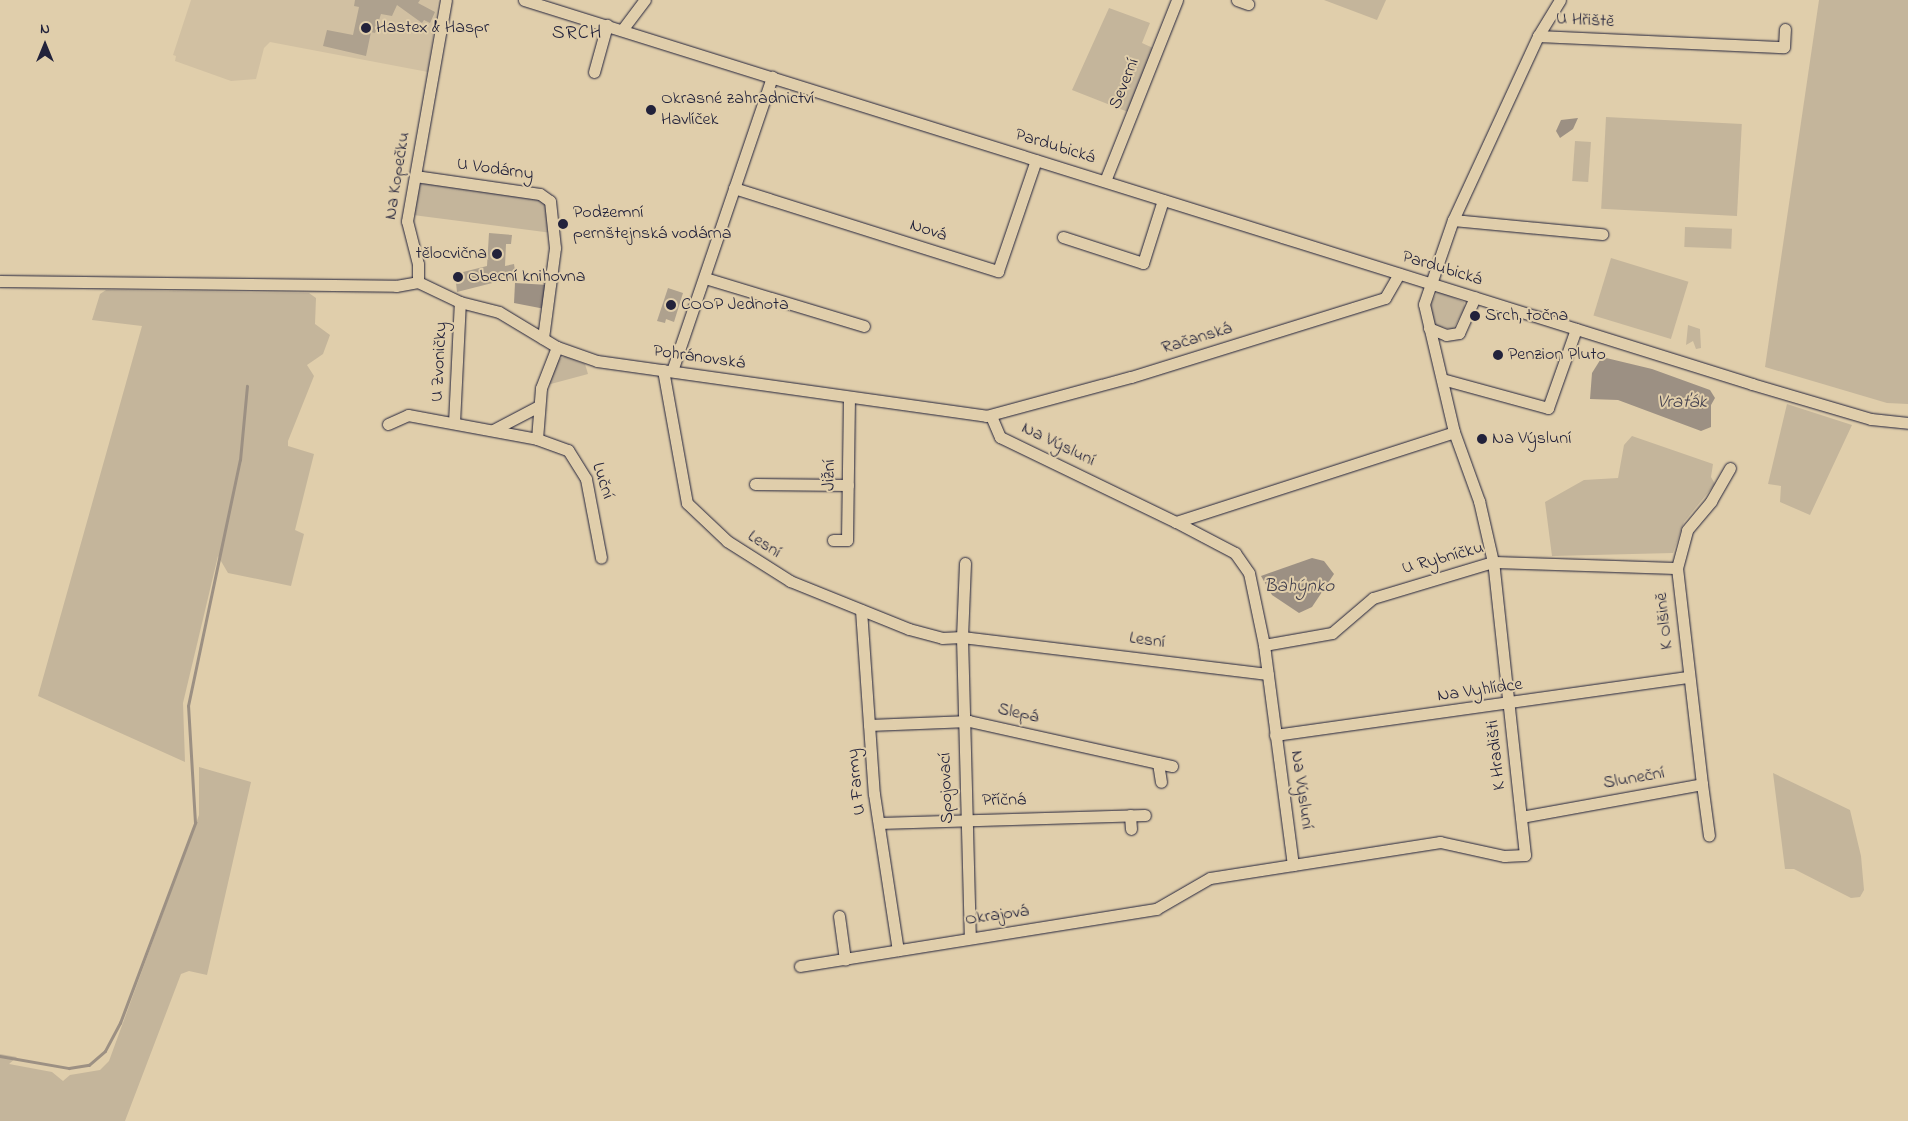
<!DOCTYPE html>
<meta charset="utf-8">
<style>
body{margin:0}
#map{position:relative;width:1908px;height:1121px;overflow:hidden;background:#e0ceab;font-family:"Indie Flower",sans-serif}
div>[style]{position:absolute}
[style*='--x']{left:calc(var(--x)*1px);top:calc(var(--y)*1px);width:calc(var(--w)*1px);rotate:calc(var(--a)*1deg)}
.built>*{inset:0;background:#d1c0a2}
.green>*{inset:0;background:#c4b59b;transform-origin:0 0}
.water>*{inset:0;background:#9c9083}
.stream>*{height:2.5px;margin:-1.25px;padding:0 1.25px;transform-origin:1.25px;border-radius:1.25px;background:#9c9083}
.building>*{inset:0;background:#aea18e}
.roads{filter:drop-shadow(0 0 1px #22223b) drop-shadow(0 0 1px #22223b)}
.minor>*{height:11px;margin:-5.5px;padding:0 5.5px;transform-origin:5.5px;border-radius:5.5px;background:#e0ceab}
.dots>*{width:14px;height:14px;translate:-50% -50%;box-sizing:border-box;border:2px solid #e0ceab;border-radius:50%}
span{translate:-50% -50%;white-space:nowrap;text-align:center;line-height:1.15;-webkit-text-stroke:4px #e0ceab;paint-order:stroke}
.street-label{font-size:18px;color:#22223b}
.poi-label{font-size:18px;color:#22223b}
.left{translate:0 -50%;text-align:left}
.right{translate:-100% -50%;text-align:right}
.water-label{font-size:19px;color:#403e4d;font-style:italic}
.quarter-label{font-size:20px;color:#22223b;letter-spacing:1px}
.north{position:absolute;left:20px;top:20px;width:50px;height:50px;-webkit-text-stroke:4px #e0ceab;paint-order:stroke;rotate:0deg;font-size:14px;font-weight:700;line-height:20px;text-align:center;color:#22223b}
.north::after{content:'';display:block;margin:auto;width:18px;height:22px;background:#22223b;clip-path:polygon(50% 0,100% 100%,50% 72%,0 100%)}
</style>
<div id="map">
<div class="built">
<div style="clip-path:polygon(191px 0,438px 0,428px 72px,270px 42px,264px 48px,256px 79px,231px 81px,175px 61px,176px 56px,173px 55px)"></div>
</div>
<div class="green">
<div style="clip-path:polygon(1324px 0,1386px 0,1377px 20px)"></div>
<div style="clip-path:polygon(1819px 0,1908px 0,1908px 404px,1887px 403px,1765px 367px)"></div>
<div style="clip-path:polygon(1109px 8px,1150px 23px,1142px 43px,1153px 48px,1128px 112px,1072px 90px)"></div>
<div style="left:1606px;top:117px;width:136px;height:92px;rotate:3deg"></div>
<div style="left:1575px;top:141px;width:16px;height:40px;rotate:4deg"></div>
<div style="clip-path:polygon(426px 182px,536px 197px,548px 206px,552px 233px,413px 215px,419px 185px)"></div>
<div style="left:1685px;top:227px;width:47px;height:20px;rotate:2deg"></div>
<div style="left:1611px;top:258px;width:81px;height:60px;rotate:17deg"></div>
<div style="clip-path:polygon(106px 290px,309px 293px,316px 298px,315px 324px,330px 335px,323px 354px,307px 365px,314px 376px,288px 441px,288px 446px,314px 454px,295px 530px,304px 534px,291px 586px,228px 573px,218px 556px,183px 703px,185px 762px,38px 696px,142px 326px,92px 320px,100px 294px)"></div>
<div style="clip-path:polygon(1438px 291px,1464px 302px,1465px 308px,1453px 329px,1435px 326px,1430px 304px)"></div>
<div style="clip-path:polygon(1688px 325px,1700px 329px,1701px 348px,1696px 349px,1693px 341px,1686px 345px)"></div>
<div style="clip-path:polygon(565px 356px,585px 364px,588px 374px,547px 385px,556px 361px)"></div>
<div style="clip-path:polygon(1787px 404px,1852px 425px,1810px 515px,1780px 502px,1781px 486px,1768px 484px)"></div>
<div style="clip-path:polygon(1632px 436px,1713px 464px,1711px 477px,1715px 484px,1684px 522px,1673px 553px,1552px 556px,1545px 502px,1584px 480px,1618px 478px,1624px 445px)"></div>
<div style="clip-path:polygon(199px 767px,251px 782px,207px 975px,189px 971px,181px 974px,125px 1121px,0 1121px,0 1054px,17px 1057px,9px 1064px,52px 1072px,63px 1081px,70px 1075px,100px 1070px,109px 1061px,199px 815px)"></div>
<div style="clip-path:polygon(1773px 773px,1850px 810px,1861px 856px,1864px 890px,1860px 897px,1851px 898px,1794px 869px,1785px 869px)"></div>
</div>
<div class="water">
<div style="clip-path:polygon(1578px 118px,1573px 129px,1560px 138px,1556px 131px,1561px 120px)"></div>
<div style="clip-path:polygon(515px 283px,548px 285px,545px 309px,514px 303px)"></div>
<div style="clip-path:polygon(1602px 357px,1652px 369px,1710px 390px,1715px 398px,1711px 405px,1711px 427px,1701px 431px,1618px 400px,1590px 399px,1592px 373px)"></div>
<div style="clip-path:polygon(1312px 558px,1324px 561px,1334px 574px,1312px 607px,1299px 613px,1272px 595px,1261px 576px)"></div>
</div>
<div class="stream">
<div style="--x:0;--y:1056;--w:70;--a:9.9"></div>
<div style="--x:69;--y:1068;--w:20;--a:-9"></div>
<div style="--x:89;--y:1065;--w:21;--a:-41"></div>
<div style="--x:105;--y:1051;--w:32;--a:-62"></div>
<div style="--x:120;--y:1023;--w:214;--a:-69.4"></div>
<div style="--x:195;--y:823;--w:117;--a:-93.4"></div>
<div style="--x:188;--y:706;--w:251;--a:-78.1"></div>
<div style="--x:240;--y:460;--w:74;--a:-84.6"></div>
</div>
<div class="building">
<div style="clip-path:polygon(355px 0,420px 0,418px 3px,435px 12px,430px 23px,424px 20px,422px 23px,397px 5px,392px 16px,381px 14px,375px 33px,371px 32px,366px 56px,323px 46px,327px 30px,353px 35px,359px 7px,354px 6px)"></div>
<div style="clip-path:polygon(489px 233px,512px 235px,511px 244px,506px 244px,505px 266px,514px 264px,516px 277px,457px 292px,455px 274px,487px 266px)"></div>
<div style="clip-path:polygon(668px 288px,683px 293px,674px 322px,666px 319px,665px 323px,657px 321px)"></div>
</div>
<div class="roads">
<div class="minor">
<div style="--x:524;--y:0;--w:1287;--a:17.36"></div>
<div style="--x:1752;--y:384;--w:124;--a:16.4"></div>
<div style="--x:1871;--y:419;--w:37;--a:6"></div>
<div style="--x:1237;--y:0;--w:12;--a:20"></div>
<div style="--x:622;--y:30;--w:38;--a:-53"></div>
<div style="--x:1538;--y:36;--w:42;--a:-58.6"></div>
<div style="--x:594;--y:72;--w:49;--a:-74.5"></div>
<div style="--x:415;--y:176;--w:126;--a:8.2"></div>
<div style="--x:540;--y:194;--w:12;--a:35"></div>
<div style="--x:550;--y:201;--w:47;--a:83.9"></div>
<div style="--x:555;--y:248;--w:91;--a:97.6"></div>
<div style="--x:1105;--y:181;--w:195;--a:-68.3"></div>
<div style="--x:734;--y:188;--w:277;--a:17.5"></div>
<div style="--x:998;--y:271;--w:117;--a:-71.1"></div>
<div style="--x:1453;--y:220;--w:150;--a:5.4"></div>
<div style="--x:1063;--y:237;--w:84;--a:18"></div>
<div style="--x:1143;--y:263;--w:66;--a:-72.4"></div>
<div style="--x:705;--y:278;--w:166;--a:16.8"></div>
<div style="--x:0;--y:281;--w:396;--a:0.7"></div>
<div style="--x:396;--y:286;--w:22;--a:-10"></div>
<div style="--x:418;--y:282;--w:47;--a:25.5"></div>
<div style="--x:460;--y:302;--w:40;--a:14.4"></div>
<div style="--x:499;--y:312;--w:68;--a:31.1"></div>
<div style="--x:557;--y:347;--w:42;--a:19.3"></div>
<div style="--x:597;--y:361;--w:393;--a:8"></div>
<div style="--x:986;--y:416;--w:150;--a:-15.1"></div>
<div style="--x:1131;--y:377;--w:266;--a:-17.3"></div>
<div style="--x:1385;--y:298;--w:28;--a:-60"></div>
<div style="--x:418;--y:282;--w:18;--a:-90"></div>
<div style="--x:418;--y:264;--w:44;--a:-104.3"></div>
<div style="--x:407;--y:221;--w:224;--a:-80"></div>
<div style="--x:1429;--y:328;--w:18;--a:22"></div>
<div style="--x:1446;--y:335;--w:13;--a:-9"></div>
<div style="--x:1459;--y:333;--w:39;--a:-66"></div>
<div style="--x:663;--y:370;--w:135;--a:79.8"></div>
<div style="--x:687;--y:503;--w:55;--a:43.5"></div>
<div style="--x:727;--y:541;--w:75;--a:32.4"></div>
<div style="--x:790;--y:581;--w:128;--a:22"></div>
<div style="--x:909;--y:629;--w:34;--a:15"></div>
<div style="--x:942;--y:638;--w:20;--a:-3"></div>
<div style="--x:962;--y:637;--w:300;--a:88.5"></div>
<div style="--x:672;--y:371;--w:311;--a:-71.2"></div>
<div style="--x:1442;--y:379;--w:110;--a:15.3"></div>
<div style="--x:1548;--y:408;--w:84;--a:-70.5"></div>
<div style="--x:991;--y:416;--w:23;--a:67"></div>
<div style="--x:1000;--y:437;--w:195;--a:25.8"></div>
<div style="--x:1176;--y:522;--w:292;--a:-17.9"></div>
<div style="--x:1454;--y:432;--w:131;--a:-103.2"></div>
<div style="--x:1424;--y:304;--w:89;--a:-71"></div>
<div style="--x:1453;--y:220;--w:203;--a:-65.2"></div>
<div style="--x:1538;--y:36;--w:246;--a:2.6"></div>
<div style="--x:1784;--y:47;--w:18;--a:-87"></div>
<div style="--x:454;--y:423;--w:121;--a:-87.2"></div>
<div style="--x:388;--y:424;--w:22;--a:-24"></div>
<div style="--x:408;--y:415;--w:131;--a:10.5"></div>
<div style="--x:537;--y:439;--w:33;--a:20"></div>
<div style="--x:568;--y:450;--w:34;--a:58"></div>
<div style="--x:586;--y:479;--w:80;--a:79.2"></div>
<div style="--x:493;--y:430;--w:52;--a:-27.6"></div>
<div style="--x:537;--y:439;--w:51;--a:-85.5"></div>
<div style="--x:541;--y:388;--w:44;--a:-68.7"></div>
<div style="--x:755;--y:484;--w:93;--a:0.6"></div>
<div style="--x:1176;--y:522;--w:67;--a:27.7"></div>
<div style="--x:1235;--y:553;--w:24;--a:55"></div>
<div style="--x:1249;--y:573;--w:74;--a:78.2"></div>
<div style="--x:1264;--y:645;--w:222;--a:82.5"></div>
<div style="--x:833;--y:540;--w:14;--a:0"></div>
<div style="--x:847;--y:540;--w:143;--a:-89.2"></div>
<div style="--x:965;--y:563;--w:74;--a:92.3"></div>
<div style="--x:962;--y:637;--w:308;--a:6.9"></div>
<div style="--x:861;--y:610;--w:184;--a:86"></div>
<div style="--x:874;--y:794;--w:158;--a:81.3"></div>
<div style="--x:1264;--y:645;--w:69;--a:-10"></div>
<div style="--x:1332;--y:633;--w:54;--a:-40.5"></div>
<div style="--x:1373;--y:598;--w:125;--a:-16.7"></div>
<div style="--x:1493;--y:562;--w:184;--a:1.9"></div>
<div style="--x:869;--y:725;--w:100;--a:-2.3"></div>
<div style="--x:969;--y:721;--w:208;--a:12.5"></div>
<div style="--x:1275;--y:735;--w:418;--a:-8"></div>
<div style="--x:1158;--y:763;--w:19;--a:81"></div>
<div style="--x:1702;--y:784;--w:217;--a:-96.6"></div>
<div style="--x:1677;--y:568;--w:39;--a:-75"></div>
<div style="--x:1687;--y:530;--w:38;--a:-50"></div>
<div style="--x:1711;--y:501;--w:38;--a:-60"></div>
<div style="--x:1130;--y:815;--w:14;--a:86"></div>
<div style="--x:1521;--y:817;--w:184;--a:-10.3"></div>
<div style="--x:1702;--y:784;--w:52;--a:82.3"></div>
<div style="--x:879;--y:823;--w:266;--a:-1.7"></div>
<div style="--x:839;--y:916;--w:44;--a:82.2"></div>
<div style="--x:800;--y:966;--w:361;--a:-9.1"></div>
<div style="--x:1156;--y:909;--w:62;--a:-29.9"></div>
<div style="--x:1210;--y:878;--w:84;--a:-8.9"></div>
<div style="--x:1293;--y:865;--w:149;--a:-8.9"></div>
<div style="--x:1440;--y:842;--w:66;--a:12.3"></div>
<div style="--x:1504;--y:856;--w:21;--a:-3"></div>
<div style="--x:1525;--y:855;--w:295;--a:-96.2"></div>
<div style="--x:1493;--y:562;--w:63;--a:-102.9"></div>
<div style="--x:1479;--y:501;--w:73;--a:-109.9"></div>
</div>
</div>
<div class="dots">
<div style="left:366px;top:28px;background:#22223b"></div>
<div style="left:651px;top:110px;background:#22223b"></div>
<div style="left:563px;top:224px;background:#22223b"></div>
<div style="left:497px;top:254px;background:#22223b"></div>
<div style="left:458px;top:277px;background:#22223b"></div>
<div style="left:671px;top:305px;background:#22223b"></div>
<div style="left:1475px;top:316px;background:#22223b"></div>
<div style="left:1498px;top:355px;background:#22223b"></div>
<div style="left:1482px;top:439px;background:#22223b"></div>
</div>
<div class="street-label">
<span style="left:1585px;top:21px;rotate:3deg">U Hřiště</span>
<span style="left:1125px;top:84px;rotate:-68deg">Severní</span>
<span style="left:1055px;top:147px;rotate:17deg">Pardubická</span>
<span style="left:495px;top:170px;rotate:8deg">U Vodárny</span>
<span style="left:398px;top:176px;rotate:-81deg">Na Kopečku</span>
<span style="left:928px;top:231px;rotate:18deg">Nová</span>
<span style="left:1442px;top:269px;rotate:17deg">Pardubická</span>
<span style="left:1197px;top:339px;rotate:-17deg">Račanská</span>
<span style="left:699px;top:358px;rotate:8deg">Pohránovská</span>
<span style="left:440px;top:362px;rotate:-87deg">U Zvoničky</span>
<span style="left:1058px;top:445px;rotate:26deg">Na Výsluní</span>
<span style="left:830px;top:475px;rotate:-89deg">Jižní</span>
<span style="left:602px;top:481px;rotate:72deg">Luční</span>
<span style="left:764px;top:545px;rotate:33deg">Lesní</span>
<span style="left:1443px;top:559px;rotate:-15deg">U Rybníčku</span>
<span style="left:1665px;top:621px;rotate:-96deg">K Olšině</span>
<span style="left:1147px;top:641px;rotate:8deg">Lesní</span>
<span style="left:1480px;top:691px;rotate:-8deg">Na Vyhlídce</span>
<span style="left:1018px;top:714px;rotate:12deg">Slepá</span>
<span style="left:1497px;top:755px;rotate:-96deg">K Hradišti</span>
<span style="left:1634px;top:779px;rotate:-10deg">Sluneční</span>
<span style="left:857px;top:782px;rotate:-96deg">U Farmy</span>
<span style="left:947px;top:788px;rotate:-92deg">Spojovací</span>
<span style="left:1301px;top:790px;rotate:82deg">Na Výsluní</span>
<span style="left:1004px;top:801px;rotate:-1deg">Příčná</span>
<span style="left:997px;top:916px;rotate:-8deg">Okrajová</span>
</div>
<div class="poi-label">
<span class="left" style="left:376px;top:28px">Hastex &amp; Haspr</span>
<span class="left" style="left:661px;top:110px">Okrasné zahradnictví<br>Havlíček</span>
<span class="left" style="left:573px;top:224px">Podzemní<br>pernštejnská vodárna</span>
<span class="right" style="left:487px;top:254px">tělocvična</span>
<span class="left" style="left:468px;top:277px">Obecní knihovna</span>
<span class="left" style="left:681px;top:305px">COOP Jednota</span>
<span class="left" style="left:1485px;top:316px">Srch, točna</span>
<span class="left" style="left:1508px;top:355px">Penzion Pluto</span>
<span class="left" style="left:1492px;top:439px">Na Výsluní</span>
</div>
<div class="water-label">
<span style="left:1682px;top:403px">Vraťák</span>
<span style="left:1299px;top:587px">Bahýnko</span>
</div>
<div class="quarter-label">
<span style="left:577px;top:33px">SRCH</span>
</div>
<div class="north">N</div>
</div>
